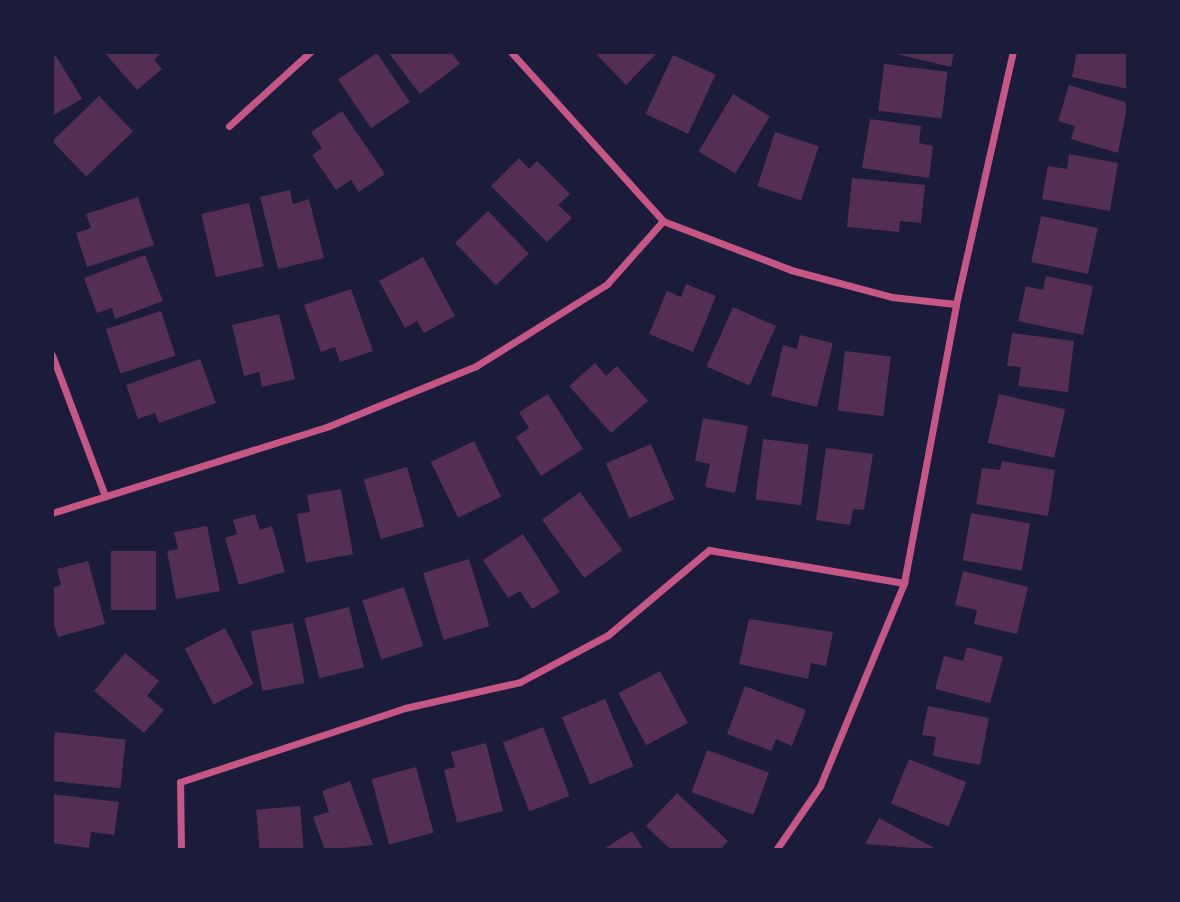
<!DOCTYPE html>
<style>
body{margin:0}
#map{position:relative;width:1180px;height:902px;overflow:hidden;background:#1b1b3a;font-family:"Roboto Condensed",sans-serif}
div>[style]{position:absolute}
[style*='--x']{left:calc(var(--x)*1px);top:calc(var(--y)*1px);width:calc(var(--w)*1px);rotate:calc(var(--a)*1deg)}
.building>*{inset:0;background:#542f53;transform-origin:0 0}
.minor>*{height:7px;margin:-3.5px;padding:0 3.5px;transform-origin:3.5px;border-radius:3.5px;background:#c65784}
span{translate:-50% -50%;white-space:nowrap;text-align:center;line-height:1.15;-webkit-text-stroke:5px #1b1b3a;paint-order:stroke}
.frame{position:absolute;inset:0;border:54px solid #1b1b3a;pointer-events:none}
</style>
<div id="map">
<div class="building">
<div style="clip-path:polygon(104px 52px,162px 52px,154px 60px,162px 69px,137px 90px)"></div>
<div style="clip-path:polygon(388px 52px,451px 52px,460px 64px,420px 94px)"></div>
<div style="clip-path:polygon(594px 52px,658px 52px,626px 85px)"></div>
<div style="clip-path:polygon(888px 52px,954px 52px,951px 67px)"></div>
<div style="clip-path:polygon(1077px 52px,1128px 52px,1128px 89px,1072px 77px)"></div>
<div style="left:377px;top:53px;width:59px;height:47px;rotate:56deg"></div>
<div style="left:673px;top:55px;width:47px;height:65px;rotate:25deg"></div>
<div style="clip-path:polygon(56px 56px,82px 99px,52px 116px,52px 58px)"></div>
<div style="left:884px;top:64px;width:64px;height:47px;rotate:7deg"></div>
<div style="clip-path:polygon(1069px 85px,1128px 103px,1118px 153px,1071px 139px,1075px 126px,1058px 121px)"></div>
<div style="left:733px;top:94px;width:43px;height:67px;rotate:31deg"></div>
<div style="left:99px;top:96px;width:49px;height:65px;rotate:46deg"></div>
<div style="clip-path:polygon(342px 111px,385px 174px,359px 192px,351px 180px,336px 190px,312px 155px,322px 148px,311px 132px)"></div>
<div style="clip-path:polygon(870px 119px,921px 126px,919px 143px,933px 146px,929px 178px,862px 168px)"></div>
<div style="left:775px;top:132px;width:46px;height:57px;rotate:18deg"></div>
<div style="clip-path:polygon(1069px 154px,1118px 163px,1110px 211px,1042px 199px,1048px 166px,1067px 169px)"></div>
<div style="clip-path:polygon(519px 158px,529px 169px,537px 161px,570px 194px,558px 205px,572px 218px,547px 242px,491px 186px)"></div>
<div style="clip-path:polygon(852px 178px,925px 185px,921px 223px,900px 221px,899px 232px,847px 227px)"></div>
<div style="clip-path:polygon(290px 190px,293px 204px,309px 199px,324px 258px,278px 269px,260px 197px)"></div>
<div style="clip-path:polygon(138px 197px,154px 245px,87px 267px,76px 233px,91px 228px,86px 214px)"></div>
<div style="left:249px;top:203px;width:65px;height:49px;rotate:77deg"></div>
<div style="left:488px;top:211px;width:59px;height:46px;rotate:46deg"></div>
<div style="left:1041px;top:216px;width:58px;height:47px;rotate:12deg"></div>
<div style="clip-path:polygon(145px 255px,163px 301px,115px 319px,112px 308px,97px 313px,84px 278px)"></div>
<div style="clip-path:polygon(423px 257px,455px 316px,424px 333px,417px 321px,405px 328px,379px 281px)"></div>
<div style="clip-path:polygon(1046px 276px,1093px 286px,1083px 335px,1018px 321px,1026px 286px,1043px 290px)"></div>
<div style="clip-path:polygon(686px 284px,716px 296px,693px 352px,649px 334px,667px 291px,681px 297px)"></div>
<div style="clip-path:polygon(351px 289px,373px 351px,340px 362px,335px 347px,321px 352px,304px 305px)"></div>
<div style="left:733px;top:307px;width:47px;height:65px;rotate:24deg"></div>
<div style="left:161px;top:311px;width:47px;height:58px;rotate:72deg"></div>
<div style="clip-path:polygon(279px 314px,295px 379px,262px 387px,259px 372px,244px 376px,232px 325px)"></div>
<div style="clip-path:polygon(1012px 333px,1074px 341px,1068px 392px,1018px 386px,1021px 367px,1007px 366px)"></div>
<div style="clip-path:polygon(800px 335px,833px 343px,817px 407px,771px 396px,783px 345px,797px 349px)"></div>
<div style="left:845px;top:351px;width:46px;height:60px;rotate:7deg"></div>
<div style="clip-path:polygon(200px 359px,216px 403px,159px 423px,155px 413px,138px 419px,126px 385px)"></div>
<div style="clip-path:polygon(595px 363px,606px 376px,617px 366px,648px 401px,611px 433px,569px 386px)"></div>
<div style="clip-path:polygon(548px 394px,583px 449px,541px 476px,516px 437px,529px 428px,519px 412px)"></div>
<div style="left:999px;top:394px;width:68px;height:50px;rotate:13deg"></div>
<div style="clip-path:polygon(703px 418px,748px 426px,735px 493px,705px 487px,710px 464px,695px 461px)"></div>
<div style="left:763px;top:439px;width:46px;height:61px;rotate:7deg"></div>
<div style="left:474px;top:441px;width:62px;height:48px;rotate:64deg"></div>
<div style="left:651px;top:444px;width:60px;height:49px;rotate:67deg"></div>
<div style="clip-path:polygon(826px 448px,873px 454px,864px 510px,853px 509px,850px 525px,816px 520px)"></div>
<div style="clip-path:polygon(1002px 461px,1055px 470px,1048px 516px,976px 504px,982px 468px,1000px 470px)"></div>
<div style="left:407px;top:467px;width:62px;height:45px;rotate:74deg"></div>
<div style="clip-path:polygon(341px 489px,353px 554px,306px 563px,297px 514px,310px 512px,307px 495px)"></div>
<div style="left:580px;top:492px;width:72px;height:47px;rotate:54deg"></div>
<div style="left:971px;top:513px;width:60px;height:48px;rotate:10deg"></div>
<div style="clip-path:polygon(255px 514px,260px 530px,272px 526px,285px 572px,239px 585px,225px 538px,237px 534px,233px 520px)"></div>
<div style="clip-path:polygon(207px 526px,220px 591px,176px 599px,167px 551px,178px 549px,174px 532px)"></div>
<div style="clip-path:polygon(523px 534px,560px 592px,532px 609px,520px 591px,508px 598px,483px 560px)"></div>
<div style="left:111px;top:551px;width:45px;height:59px"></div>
<div style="left:469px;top:559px;width:70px;height:48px;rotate:73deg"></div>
<div style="clip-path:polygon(88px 561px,105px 624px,58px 637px,52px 618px,52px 588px,61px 585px,57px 569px)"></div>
<div style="clip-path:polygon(963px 571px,1028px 587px,1017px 634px,974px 624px,977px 610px,955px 605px)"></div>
<div style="left:404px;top:587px;width:62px;height:44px;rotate:72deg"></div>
<div style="left:349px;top:607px;width:62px;height:46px;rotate:76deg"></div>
<div style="clip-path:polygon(749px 619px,833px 632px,826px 666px,811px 663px,808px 679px,739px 664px)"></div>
<div style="left:293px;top:623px;width:61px;height:43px;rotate:79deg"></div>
<div style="left:225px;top:628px;width:63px;height:45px;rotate:63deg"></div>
<div style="clip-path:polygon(967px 647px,1003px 657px,990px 703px,935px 689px,944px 656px,963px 661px)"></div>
<div style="clip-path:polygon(125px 653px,159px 681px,147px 696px,164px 710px,144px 733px,94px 691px)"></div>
<div style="left:660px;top:671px;width:59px;height:47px;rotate:62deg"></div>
<div style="clip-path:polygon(745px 686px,806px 710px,792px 746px,776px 739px,771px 751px,727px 734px)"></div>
<div style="left:605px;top:699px;width:73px;height:47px;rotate:67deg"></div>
<div style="clip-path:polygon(928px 706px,989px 718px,980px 765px,933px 756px,936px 737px,922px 735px)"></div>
<div style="left:543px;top:727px;width:74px;height:43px;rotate:69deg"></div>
<div style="left:55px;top:732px;width:71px;height:49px;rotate:6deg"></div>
<div style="clip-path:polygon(486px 743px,503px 811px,457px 823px,444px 770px,455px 767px,451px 752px)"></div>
<div style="left:707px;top:750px;width:66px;height:45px;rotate:20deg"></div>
<div style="left:909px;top:759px;width:62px;height:48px;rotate:22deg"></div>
<div style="left:416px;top:767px;width:68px;height:46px;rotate:75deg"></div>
<div style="clip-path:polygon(350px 781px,373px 845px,325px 850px,313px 817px,329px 812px,322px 791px)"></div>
<div style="clip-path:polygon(677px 793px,728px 841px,720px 850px,671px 850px,646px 826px)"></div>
<div style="clip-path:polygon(52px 794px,119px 802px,114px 835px,91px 832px,89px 848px,52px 843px)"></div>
<div style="left:300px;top:806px;width:44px;height:44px;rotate:85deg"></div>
<div style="clip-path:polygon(879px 818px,938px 850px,865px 844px)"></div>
<div style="clip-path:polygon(632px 831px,644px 850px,602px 850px)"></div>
</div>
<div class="minor">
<div style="--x:511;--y:52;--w:227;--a:48"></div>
<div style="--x:663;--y:221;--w:137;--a:20.9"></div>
<div style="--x:791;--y:270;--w:105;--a:15"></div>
<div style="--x:892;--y:297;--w:64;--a:6.2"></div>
<div style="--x:229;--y:126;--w:110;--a:-42.4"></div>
<div style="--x:52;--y:355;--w:151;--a:69.4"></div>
<div style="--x:52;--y:513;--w:290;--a:-17.4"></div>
<div style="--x:329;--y:426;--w:159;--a:-22.2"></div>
<div style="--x:476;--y:366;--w:155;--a:-32"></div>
<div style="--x:607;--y:284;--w:84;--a:-48.4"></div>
<div style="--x:181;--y:850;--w:68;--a:-90.8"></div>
<div style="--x:180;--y:782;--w:237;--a:-18.2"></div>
<div style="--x:405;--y:708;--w:118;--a:-12.7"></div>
<div style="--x:520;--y:682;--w:100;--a:-28.1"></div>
<div style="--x:608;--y:635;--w:132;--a:-40.1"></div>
<div style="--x:709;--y:550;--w:198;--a:9.6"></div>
<div style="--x:776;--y:850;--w:78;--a:-55.5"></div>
<div style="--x:820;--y:786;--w:220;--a:-67.5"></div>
<div style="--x:904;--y:583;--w:284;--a:-79.4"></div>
<div style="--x:956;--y:304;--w:258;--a:-77.3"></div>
</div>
<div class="frame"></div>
</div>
